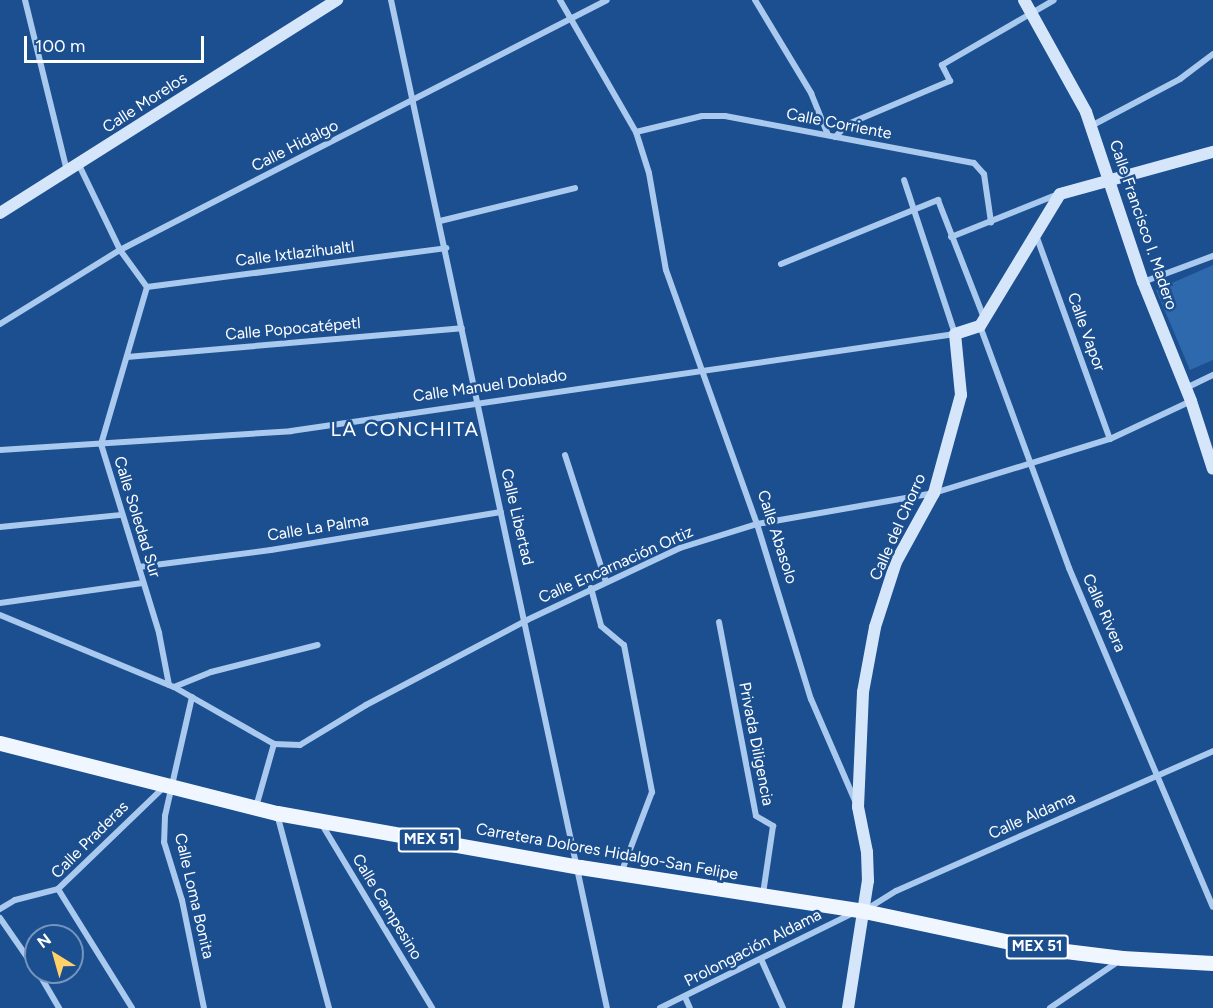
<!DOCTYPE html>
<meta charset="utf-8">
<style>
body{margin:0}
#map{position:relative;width:1213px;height:1008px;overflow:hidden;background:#1b4f8f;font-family:Figtree,sans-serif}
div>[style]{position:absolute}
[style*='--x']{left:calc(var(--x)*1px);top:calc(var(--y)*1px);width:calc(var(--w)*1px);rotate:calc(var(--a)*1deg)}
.green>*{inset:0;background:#2e69ad}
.street>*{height:6px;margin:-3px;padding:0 3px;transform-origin:3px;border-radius:3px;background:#a9c9ee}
.secondary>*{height:12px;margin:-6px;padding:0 6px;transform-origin:6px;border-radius:6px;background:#d6e6fa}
.primary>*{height:15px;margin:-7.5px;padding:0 7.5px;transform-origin:7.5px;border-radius:7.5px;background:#f0f6ff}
span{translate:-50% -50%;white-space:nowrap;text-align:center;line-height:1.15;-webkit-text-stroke:5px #1b4f8f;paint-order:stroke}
.shield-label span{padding:2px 4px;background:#1b4f8f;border:2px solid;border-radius:4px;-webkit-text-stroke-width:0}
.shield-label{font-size:15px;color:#fff;font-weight:700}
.street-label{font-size:16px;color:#fff}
.quarter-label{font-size:20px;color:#fff;letter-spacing:1.5px}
.north{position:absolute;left:24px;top:924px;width:60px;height:60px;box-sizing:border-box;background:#1b4f8f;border:2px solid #7695bc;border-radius:50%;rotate:323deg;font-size:16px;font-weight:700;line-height:24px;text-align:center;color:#fff}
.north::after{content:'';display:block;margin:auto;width:21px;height:27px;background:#ffd166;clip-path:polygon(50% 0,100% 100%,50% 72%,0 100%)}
.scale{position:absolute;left:24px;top:36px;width:180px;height:27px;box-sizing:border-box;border:3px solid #fff;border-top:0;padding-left:8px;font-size:18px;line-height:21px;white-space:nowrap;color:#fff;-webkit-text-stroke:4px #1b4f8f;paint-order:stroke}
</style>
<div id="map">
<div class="green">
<div style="clip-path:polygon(1213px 265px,1213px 360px,1190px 370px,1156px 290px)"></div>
</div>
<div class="street">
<div style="--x:25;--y:0;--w:176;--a:76.2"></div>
<div style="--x:391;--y:0;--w:1031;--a:77.91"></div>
<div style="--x:560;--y:0;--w:152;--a:60.1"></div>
<div style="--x:636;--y:132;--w:43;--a:72.4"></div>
<div style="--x:649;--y:173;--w:98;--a:80.1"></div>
<div style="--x:666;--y:270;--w:270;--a:70.3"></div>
<div style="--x:757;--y:524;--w:183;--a:72.9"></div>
<div style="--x:811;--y:699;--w:113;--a:66.6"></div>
<div style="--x:755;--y:0;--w:109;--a:58.9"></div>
<div style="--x:811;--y:93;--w:45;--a:68"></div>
<div style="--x:1091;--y:126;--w:101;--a:-27.8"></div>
<div style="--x:1180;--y:79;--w:41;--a:-37.1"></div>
<div style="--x:636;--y:132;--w:68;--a:-13.6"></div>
<div style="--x:702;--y:116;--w:23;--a:0"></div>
<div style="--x:725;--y:116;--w:253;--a:10.7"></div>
<div style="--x:974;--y:163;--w:15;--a:48"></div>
<div style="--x:984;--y:174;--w:49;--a:81.7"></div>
<div style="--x:835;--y:137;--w:18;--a:-45"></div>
<div style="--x:848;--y:124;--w:111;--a:-22.9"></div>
<div style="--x:950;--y:81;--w:18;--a:-117"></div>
<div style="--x:942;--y:65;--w:129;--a:-30.1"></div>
<div style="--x:79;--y:165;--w:94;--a:64.2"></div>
<div style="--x:120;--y:250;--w:46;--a:53.9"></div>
<div style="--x:440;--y:221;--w:139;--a:-13.7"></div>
<div style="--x:1036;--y:235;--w:217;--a:70.1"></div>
<div style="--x:951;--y:237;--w:113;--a:-21.8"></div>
<div style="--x:781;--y:264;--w:170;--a:-22.2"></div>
<div style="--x:938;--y:200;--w:127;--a:68.7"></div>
<div style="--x:1143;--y:282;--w:75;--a:-20.4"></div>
<div style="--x:147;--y:287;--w:164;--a:106.3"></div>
<div style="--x:101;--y:444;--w:198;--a:72.9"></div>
<div style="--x:159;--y:633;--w:53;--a:79.1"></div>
<div style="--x:147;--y:287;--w:302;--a:-7.4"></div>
<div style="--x:0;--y:324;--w:141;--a:-31.7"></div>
<div style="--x:120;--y:250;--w:547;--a:-27.17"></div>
<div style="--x:980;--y:326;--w:258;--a:69.8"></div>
<div style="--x:1069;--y:568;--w:368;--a:67"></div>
<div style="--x:127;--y:357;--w:336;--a:-4.9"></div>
<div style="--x:1186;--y:388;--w:30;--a:-26"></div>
<div style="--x:0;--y:450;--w:292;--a:-3.7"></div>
<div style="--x:291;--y:431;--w:671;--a:-8.31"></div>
<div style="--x:955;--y:334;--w:162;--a:-108.3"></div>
<div style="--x:565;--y:455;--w:133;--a:72.1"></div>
<div style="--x:0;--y:527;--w:122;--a:-5.7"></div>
<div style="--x:139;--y:567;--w:133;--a:-7.3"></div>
<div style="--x:271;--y:550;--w:233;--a:-9.4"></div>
<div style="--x:591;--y:588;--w:39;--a:75"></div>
<div style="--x:601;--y:626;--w:30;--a:40"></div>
<div style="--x:624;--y:645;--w:150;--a:79.2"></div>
<div style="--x:652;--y:792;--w:87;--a:110.9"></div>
<div style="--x:0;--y:603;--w:144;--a:-8"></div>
<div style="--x:0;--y:615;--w:188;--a:22.5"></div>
<div style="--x:174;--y:687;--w:115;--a:29.7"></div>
<div style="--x:274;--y:744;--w:26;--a:2"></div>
<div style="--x:300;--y:745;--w:77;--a:-31.2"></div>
<div style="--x:366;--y:705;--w:182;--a:-27.8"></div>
<div style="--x:527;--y:620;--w:169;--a:-25.2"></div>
<div style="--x:680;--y:548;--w:81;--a:-17.3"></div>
<div style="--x:757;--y:524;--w:180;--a:-9.9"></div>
<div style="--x:934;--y:493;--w:184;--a:-17.1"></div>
<div style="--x:1110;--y:439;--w:89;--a:-25.1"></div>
<div style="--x:719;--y:622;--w:197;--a:79.2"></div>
<div style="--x:756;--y:816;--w:20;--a:30"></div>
<div style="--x:773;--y:826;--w:69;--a:98.4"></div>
<div style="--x:174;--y:687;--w:40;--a:-22"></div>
<div style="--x:211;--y:672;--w:110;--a:-14.2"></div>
<div style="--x:192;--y:697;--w:122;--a:102.8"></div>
<div style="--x:165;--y:816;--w:26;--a:92"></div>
<div style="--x:164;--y:842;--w:61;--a:72.8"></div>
<div style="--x:182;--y:900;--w:110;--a:78.5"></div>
<div style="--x:256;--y:807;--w:66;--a:-74.1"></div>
<div style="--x:277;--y:814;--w:201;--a:75"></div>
<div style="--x:321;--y:823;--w:216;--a:59"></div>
<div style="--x:58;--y:889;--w:147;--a:-43.9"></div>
<div style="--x:58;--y:889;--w:140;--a:58.1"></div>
<div style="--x:0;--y:909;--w:17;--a:-31"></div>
<div style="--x:15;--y:900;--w:44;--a:-14.3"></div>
<div style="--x:867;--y:909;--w:34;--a:-32"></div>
<div style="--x:896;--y:891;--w:347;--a:-23.8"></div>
<div style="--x:0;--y:918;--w:63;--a:55.3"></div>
<div style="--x:761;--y:959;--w:54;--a:65.8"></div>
<div style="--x:38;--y:972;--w:42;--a:59.7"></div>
<div style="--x:685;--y:997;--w:12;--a:66"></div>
<div style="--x:660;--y:1008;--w:215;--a:-26.2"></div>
<div style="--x:1050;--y:1008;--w:83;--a:-34.3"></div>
</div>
<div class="secondary">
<div style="--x:1024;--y:0;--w:128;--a:61"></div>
<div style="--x:1086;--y:112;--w:179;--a:71.5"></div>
<div style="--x:1143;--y:282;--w:128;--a:68"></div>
<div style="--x:1191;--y:401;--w:71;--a:72.1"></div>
<div style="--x:0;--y:213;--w:399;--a:-32.3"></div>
<div style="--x:848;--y:1008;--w:129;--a:-81.1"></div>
<div style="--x:868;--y:881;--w:29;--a:-92"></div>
<div style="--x:867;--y:852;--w:46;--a:-101.3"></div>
<div style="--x:858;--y:807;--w:115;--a:-87.5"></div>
<div style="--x:863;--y:692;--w:66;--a:-79.5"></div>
<div style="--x:875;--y:627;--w:68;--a:-72.1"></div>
<div style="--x:896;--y:562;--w:79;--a:-61.2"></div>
<div style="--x:934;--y:493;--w:102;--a:-74.6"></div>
<div style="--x:961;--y:395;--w:61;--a:-95.6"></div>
<div style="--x:955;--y:334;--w:26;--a:-18"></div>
<div style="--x:980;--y:326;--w:154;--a:-58.8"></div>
<div style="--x:1060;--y:194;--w:159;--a:-15.4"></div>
</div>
<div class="primary">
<div style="--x:0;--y:743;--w:286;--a:14.2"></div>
<div style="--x:277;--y:813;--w:308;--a:10.1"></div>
<div style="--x:580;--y:867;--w:287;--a:8.8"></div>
<div style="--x:864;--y:911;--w:173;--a:12"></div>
<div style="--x:1033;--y:947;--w:90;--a:7"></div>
<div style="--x:1122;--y:958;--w:91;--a:3.1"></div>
</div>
<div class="shield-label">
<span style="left:429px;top:840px">MEX 51</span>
<span style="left:1037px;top:947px">MEX 51</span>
</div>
<div class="street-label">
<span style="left:145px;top:103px;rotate:-33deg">Calle Morelos</span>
<span style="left:839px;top:124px;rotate:11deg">Calle Corriente</span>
<span style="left:295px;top:146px;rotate:-27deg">Calle Hidalgo</span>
<span style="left:1143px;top:225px;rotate:71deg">Calle Francisco I. Madero</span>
<span style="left:295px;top:254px;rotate:-7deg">Calle Ixtlazihualtl</span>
<span style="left:293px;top:329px;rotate:-5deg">Calle Popocatépetl</span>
<span style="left:1086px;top:332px;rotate:70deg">Calle Vapor</span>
<span style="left:490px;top:386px;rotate:-8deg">Calle Manuel Doblado</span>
<span style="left:137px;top:517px;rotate:73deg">Calle Soledad Sur</span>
<span style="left:517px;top:517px;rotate:77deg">Calle Libertad</span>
<span style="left:898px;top:527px;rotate:-66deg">Calle del Chorro</span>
<span style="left:318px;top:528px;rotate:-9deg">Calle La Palma</span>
<span style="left:777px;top:537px;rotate:72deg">Calle Abasolo</span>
<span style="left:616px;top:565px;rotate:-24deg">Calle Encarnación Ortiz</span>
<span style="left:1104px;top:613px;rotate:66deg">Calle Rivera</span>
<span style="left:756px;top:744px;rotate:79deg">Privada Diligencia</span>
<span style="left:1032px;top:816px;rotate:-24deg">Calle Aldama</span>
<span style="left:90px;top:840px;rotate:-45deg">Calle Praderas</span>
<span style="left:607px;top:852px;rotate:10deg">Carretera Dolores Hidalgo-San Felipe</span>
<span style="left:194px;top:896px;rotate:77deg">Calle Loma Bonita</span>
<span style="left:387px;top:907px;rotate:59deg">Calle Campesino</span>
<span style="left:753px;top:948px;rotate:-27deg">Prolongación Aldama</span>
</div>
<div class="quarter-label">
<span style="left:405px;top:429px">LA CONCHITA</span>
</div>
<div class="north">N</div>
<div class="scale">100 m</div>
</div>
